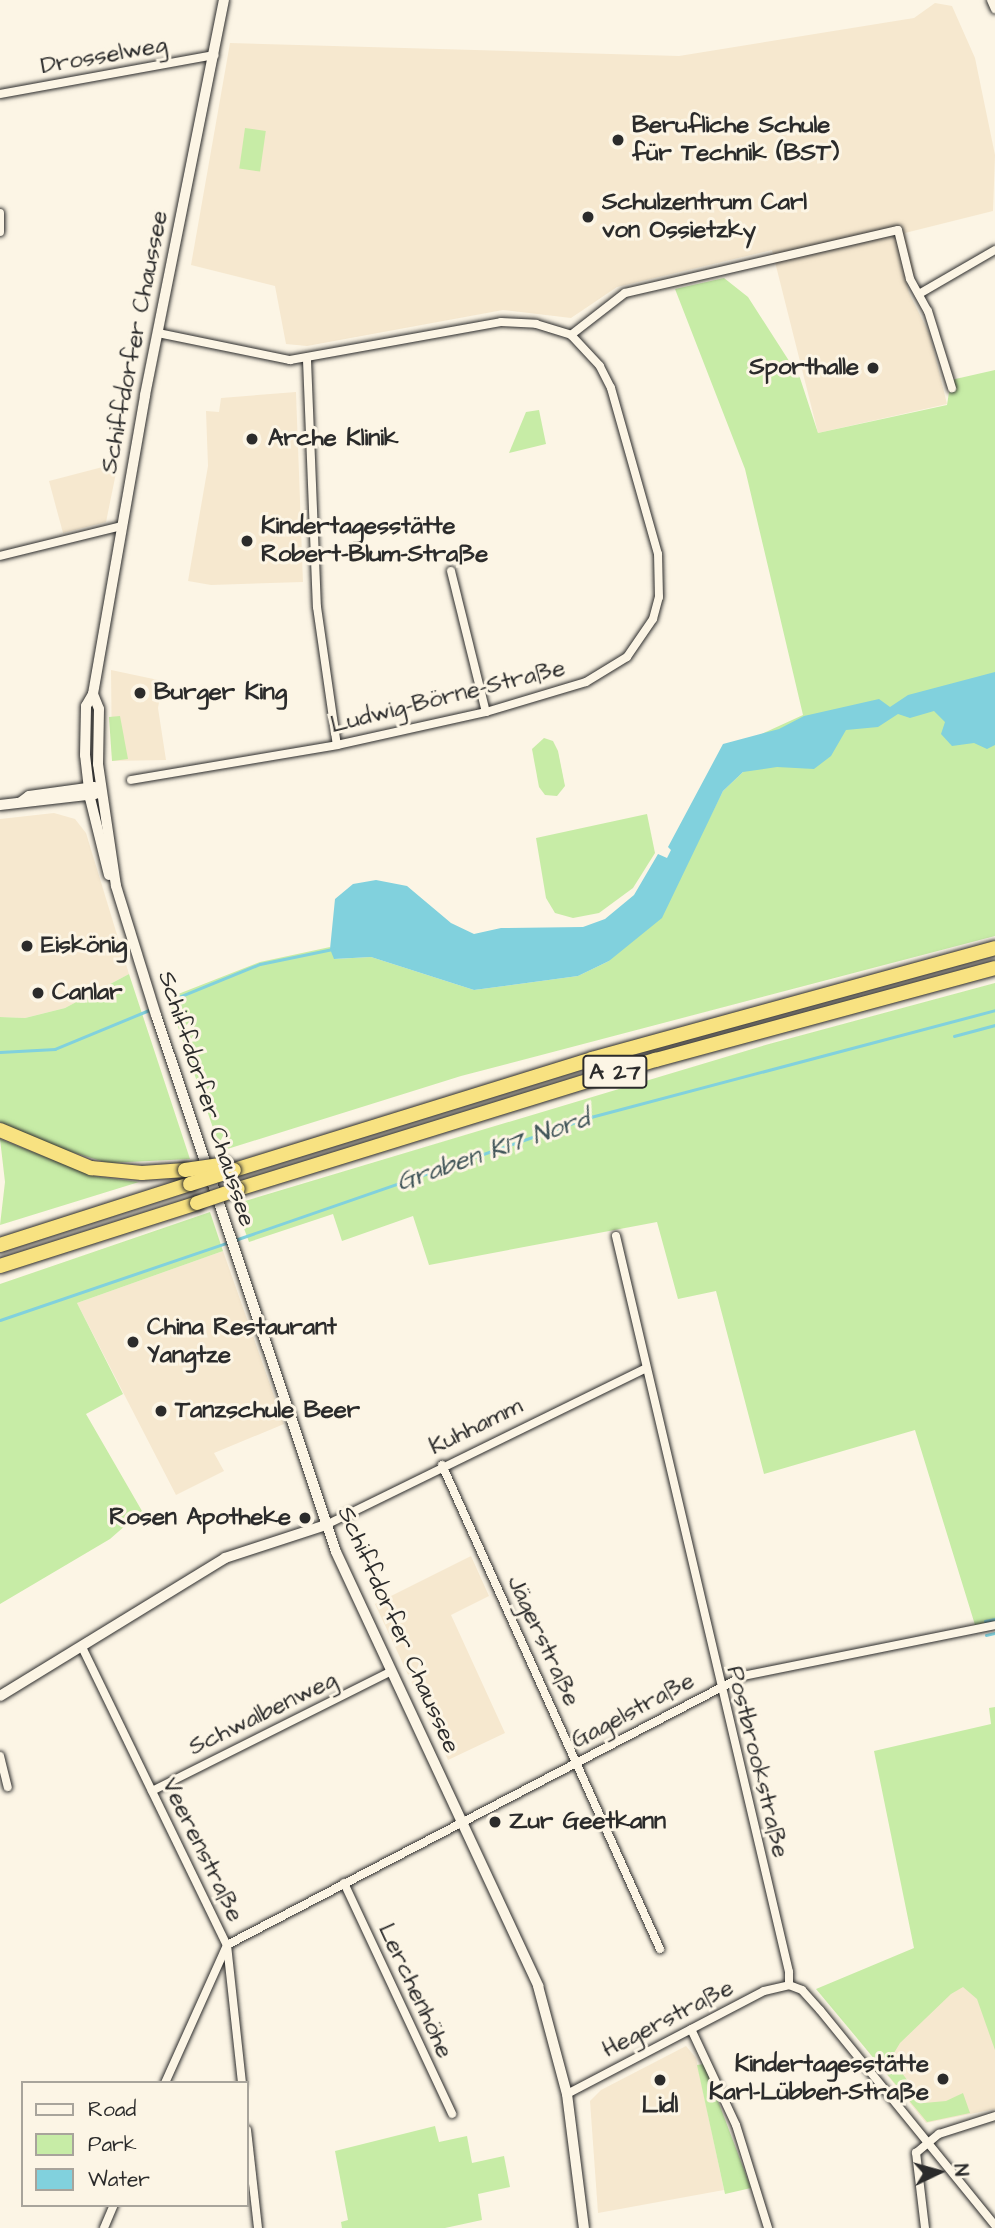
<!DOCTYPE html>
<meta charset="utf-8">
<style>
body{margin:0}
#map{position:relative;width:995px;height:2228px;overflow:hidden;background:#fcf5e5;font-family:"Architects Daughter",sans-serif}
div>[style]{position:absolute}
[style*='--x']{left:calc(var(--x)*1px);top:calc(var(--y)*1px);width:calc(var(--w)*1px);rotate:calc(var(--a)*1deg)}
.built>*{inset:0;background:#f6e8cf}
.green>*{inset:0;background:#c7eca6;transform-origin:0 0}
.water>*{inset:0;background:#81d1dd}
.stream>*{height:2.5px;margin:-1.25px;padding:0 1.25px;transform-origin:1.25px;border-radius:1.25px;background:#81d1dd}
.roads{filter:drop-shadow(0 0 2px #2b2b2b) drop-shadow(0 0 2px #2b2b2b)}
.street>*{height:8px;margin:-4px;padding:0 4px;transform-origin:4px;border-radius:4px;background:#fcf5e5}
.secondary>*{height:10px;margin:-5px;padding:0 5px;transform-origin:5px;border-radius:5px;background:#fcf5e5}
.highway>*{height:14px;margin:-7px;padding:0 7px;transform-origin:7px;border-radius:7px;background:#f8e281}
.bridges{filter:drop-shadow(0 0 2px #2b2b2b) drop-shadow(0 0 2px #2b2b2b)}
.highway-bridge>*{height:14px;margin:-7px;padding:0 7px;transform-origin:7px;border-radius:7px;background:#f8e281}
.dots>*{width:19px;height:19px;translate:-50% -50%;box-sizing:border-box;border:4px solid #fcf5e5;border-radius:50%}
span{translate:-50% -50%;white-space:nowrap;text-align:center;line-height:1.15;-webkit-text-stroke:6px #fcf5e5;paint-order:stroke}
.shield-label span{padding:2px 5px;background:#fcf5e5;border:2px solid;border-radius:5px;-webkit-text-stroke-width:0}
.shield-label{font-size:23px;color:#2b2b2b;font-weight:700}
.street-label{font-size:24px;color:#2b2b2b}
.poi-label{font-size:24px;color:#2b2b2b;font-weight:700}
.left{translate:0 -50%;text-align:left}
.right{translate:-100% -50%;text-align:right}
.water-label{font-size:26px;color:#405458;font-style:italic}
.legend{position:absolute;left:21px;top:2081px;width:228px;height:126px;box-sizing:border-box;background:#fcf5e5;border:2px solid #a8a49b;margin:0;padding:9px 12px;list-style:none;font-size:21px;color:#2b2b2b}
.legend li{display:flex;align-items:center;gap:14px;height:35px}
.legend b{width:35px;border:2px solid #a8a49b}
.north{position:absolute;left:904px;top:2137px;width:70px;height:70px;-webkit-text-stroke:5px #fcf5e5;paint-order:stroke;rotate:85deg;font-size:19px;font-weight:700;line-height:28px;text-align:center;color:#2b2b2b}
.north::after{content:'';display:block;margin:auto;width:24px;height:32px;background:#2b2b2b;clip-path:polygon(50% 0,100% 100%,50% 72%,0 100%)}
</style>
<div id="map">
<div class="built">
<div style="clip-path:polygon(935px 3px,952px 6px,975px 58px,995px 155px,993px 211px,905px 233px,915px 274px,905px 276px,909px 293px,930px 335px,947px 404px,818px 433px,772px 250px,617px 287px,571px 318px,503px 310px,307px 346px,286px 344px,275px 286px,191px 265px,230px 43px,679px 56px,914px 18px)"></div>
<div style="clip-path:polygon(296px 392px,303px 582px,211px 585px,188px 581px,208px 466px,206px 411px,219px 412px,221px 398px)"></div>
<div style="clip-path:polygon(118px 463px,106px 522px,63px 533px,49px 481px)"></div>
<div style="clip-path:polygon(111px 670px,163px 681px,158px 708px,166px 760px,112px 761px)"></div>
<div style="clip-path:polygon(54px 813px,75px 819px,86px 833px,129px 974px,65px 1008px,25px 1018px,0 1017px,0 819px)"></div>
<div style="clip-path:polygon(223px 1251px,284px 1424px,214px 1453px,224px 1471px,176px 1495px,77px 1303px)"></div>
<div style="clip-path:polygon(471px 1556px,489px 1596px,451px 1615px,505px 1733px,448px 1760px,375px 1604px)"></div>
<div style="clip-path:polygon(986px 1979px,995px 2033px,995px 2109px,926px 2123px,866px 2049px,941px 1988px)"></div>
<div style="clip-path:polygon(686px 2046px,696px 2058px,724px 2190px,598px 2213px,590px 2101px,601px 2090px)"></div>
</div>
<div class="green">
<div style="left:245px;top:128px;width:21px;height:41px;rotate:8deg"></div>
<div style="clip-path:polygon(724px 278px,748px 297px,800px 378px,818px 433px,947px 405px,951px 380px,995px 370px,995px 936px,461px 1076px,221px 1151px,168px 998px,260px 962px,330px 947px,335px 959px,371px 957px,474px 990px,578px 976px,609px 961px,681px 874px,723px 791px,743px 772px,755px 737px,803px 715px,745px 469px,675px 289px)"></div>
<div style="clip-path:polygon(539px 410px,546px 444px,509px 453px,526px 412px)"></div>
<div style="clip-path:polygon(120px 716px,128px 759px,112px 761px,109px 717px)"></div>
<div style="clip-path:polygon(544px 738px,553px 741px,558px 751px,565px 786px,557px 796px,545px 795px,539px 787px,532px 749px)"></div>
<div style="clip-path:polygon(647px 814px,655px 853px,633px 888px,599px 913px,573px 918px,555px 913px,546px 898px,536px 838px)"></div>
<div style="clip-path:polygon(129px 974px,190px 1159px,108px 1163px,52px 1146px,0 1122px,0 1017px,25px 1018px,65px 1008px)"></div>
<div style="clip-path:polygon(995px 983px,995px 1621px,975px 1625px,915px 1430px,764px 1474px,716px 1291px,678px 1299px,657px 1222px,429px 1265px,413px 1216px,342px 1241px,333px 1214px,249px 1242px,235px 1204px,769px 1044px)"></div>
<div style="clip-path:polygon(0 1139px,93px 1176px,139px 1182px,0 1225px,5px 1182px)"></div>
<div style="clip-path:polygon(210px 1212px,223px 1251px,77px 1303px,123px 1394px,86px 1414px,142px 1511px,110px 1539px,0 1604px,0 1284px)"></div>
<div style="clip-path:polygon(995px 1707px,995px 2050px,977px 1999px,963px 1987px,951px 1994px,900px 2043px,891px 2058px,924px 2103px,946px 2101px,963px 2093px,970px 2113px,927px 2122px,816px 1989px,914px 1948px,874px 1751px,991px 1724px,989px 1708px)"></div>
<div style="clip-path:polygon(704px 2064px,751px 2188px,725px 2194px,697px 2065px)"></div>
<div style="clip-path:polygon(435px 2126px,439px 2142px,467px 2136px,472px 2163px,504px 2156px,510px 2187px,478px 2194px,482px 2220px,445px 2228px,342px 2228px,341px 2222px,348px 2220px,335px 2151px)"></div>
</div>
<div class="water">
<div style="clip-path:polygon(995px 672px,995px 745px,987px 749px,974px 743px,952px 746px,941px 734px,945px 722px,934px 711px,910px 718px,898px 714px,878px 727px,846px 730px,831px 756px,814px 769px,777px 767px,743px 772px,723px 791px,662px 918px,609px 961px,578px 976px,474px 990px,371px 957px,334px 959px,330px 949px,335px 899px,353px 884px,376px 880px,407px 886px,451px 923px,474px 934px,501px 928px,583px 927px,605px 919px,634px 895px,658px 854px,667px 858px,671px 850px,668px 847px,723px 744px,779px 729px,804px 716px,879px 699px,890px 707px,908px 695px)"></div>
</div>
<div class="stream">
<div style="--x:179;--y:997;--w:87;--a:-22.2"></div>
<div style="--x:260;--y:964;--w:75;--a:-11.6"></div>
<div style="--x:954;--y:1036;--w:42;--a:-15"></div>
<div style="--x:0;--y:1052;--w:55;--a:-3.1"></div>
<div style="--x:55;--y:1049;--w:102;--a:-22.5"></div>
<div style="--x:235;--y:1240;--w:373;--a:-19.1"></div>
<div style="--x:587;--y:1118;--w:422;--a:-14.8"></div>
<div style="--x:0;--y:1320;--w:242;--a:-18.8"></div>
<div style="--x:985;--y:1621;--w:10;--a:-11"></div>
<div style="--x:986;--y:1635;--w:9;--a:-13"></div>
</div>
<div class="roads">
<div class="street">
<div style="--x:991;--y:0;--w:10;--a:66"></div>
<div style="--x:0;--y:94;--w:218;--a:-10.3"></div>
<div style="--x:0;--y:213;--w:19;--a:90"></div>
<div style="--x:919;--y:294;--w:88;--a:-30.1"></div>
<div style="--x:158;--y:333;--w:135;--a:11.6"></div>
<div style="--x:290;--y:360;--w:214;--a:-10.2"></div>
<div style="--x:501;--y:322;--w:35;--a:3"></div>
<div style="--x:536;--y:324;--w:37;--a:17"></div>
<div style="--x:571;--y:335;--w:68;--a:-37.9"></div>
<div style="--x:625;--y:293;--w:280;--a:-13"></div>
<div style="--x:898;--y:230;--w:50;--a:76.2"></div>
<div style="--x:910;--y:279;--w:37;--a:61"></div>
<div style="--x:928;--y:311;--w:81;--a:72.7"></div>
<div style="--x:307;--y:360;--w:247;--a:87.7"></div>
<div style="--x:317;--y:607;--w:139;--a:81.8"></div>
<div style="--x:0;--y:556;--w:125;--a:-13.9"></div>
<div style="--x:451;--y:571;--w:145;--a:76.1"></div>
<div style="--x:131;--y:780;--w:209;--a:-9.6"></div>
<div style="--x:337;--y:745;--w:153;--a:-12.5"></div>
<div style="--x:486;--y:712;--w:104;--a:-16.7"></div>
<div style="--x:586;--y:682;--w:48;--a:-31.4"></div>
<div style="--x:627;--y:657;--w:46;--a:-55.6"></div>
<div style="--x:653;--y:619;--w:23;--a:-75"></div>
<div style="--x:659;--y:597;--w:43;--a:-91.3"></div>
<div style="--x:658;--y:554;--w:173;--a:-105.8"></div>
<div style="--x:611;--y:388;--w:25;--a:-117"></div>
<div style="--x:600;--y:366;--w:42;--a:-133.1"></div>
<div style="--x:616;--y:1236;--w:756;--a:76.77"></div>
<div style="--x:789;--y:1972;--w:13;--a:90"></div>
<div style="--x:442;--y:1465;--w:531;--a:65.75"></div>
<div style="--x:326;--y:1525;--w:356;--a:-26.1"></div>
<div style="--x:82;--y:1647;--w:331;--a:64.1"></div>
<div style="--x:227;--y:1945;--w:139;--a:83.8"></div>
<div style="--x:0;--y:1756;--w:32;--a:76"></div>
<div style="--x:152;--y:1791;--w:268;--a:-26.6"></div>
<div style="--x:344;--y:1883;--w:255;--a:64.9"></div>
<div style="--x:691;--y:2029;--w:106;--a:64.9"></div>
<div style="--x:736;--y:2125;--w:108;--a:72.7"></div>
<div style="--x:165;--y:2083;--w:151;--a:-65.8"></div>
<div style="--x:227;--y:1945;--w:582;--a:-27.53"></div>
<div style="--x:743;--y:1676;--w:257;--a:-11.4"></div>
<div style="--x:567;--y:2094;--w:222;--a:-27.6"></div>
<div style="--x:764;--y:1991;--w:26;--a:-13"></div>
<div style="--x:789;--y:1985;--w:14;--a:21"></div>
<div style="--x:802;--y:1990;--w:27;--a:48"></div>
<div style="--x:820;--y:2010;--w:277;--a:50.9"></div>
<div style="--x:247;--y:2130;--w:99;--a:83.6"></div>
<div style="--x:104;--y:2228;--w:25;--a:-67"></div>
<div style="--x:925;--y:2228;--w:76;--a:-96.8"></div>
<div style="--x:916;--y:2153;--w:30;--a:-40"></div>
<div style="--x:939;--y:2134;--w:59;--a:-17.8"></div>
</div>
<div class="secondary">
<div style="--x:93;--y:694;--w:16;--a:68"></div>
<div style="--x:99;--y:709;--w:55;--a:91"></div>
<div style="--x:98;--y:764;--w:123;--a:81.6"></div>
<div style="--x:116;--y:886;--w:135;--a:72.8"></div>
<div style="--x:156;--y:1015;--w:566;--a:71.47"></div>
<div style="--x:336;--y:1552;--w:479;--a:65"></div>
<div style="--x:538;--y:1986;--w:112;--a:75"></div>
<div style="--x:567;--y:2094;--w:135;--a:82.8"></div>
<div style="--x:21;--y:802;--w:10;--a:-37"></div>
<div style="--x:29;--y:796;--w:66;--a:-7.9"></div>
<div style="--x:0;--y:805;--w:96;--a:-6.6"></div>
<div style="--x:109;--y:875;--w:79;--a:-103.9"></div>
<div style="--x:90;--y:798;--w:43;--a:-96.6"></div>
<div style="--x:85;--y:755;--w:49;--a:-88.8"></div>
<div style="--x:86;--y:706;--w:14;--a:-60"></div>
<div style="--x:93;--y:694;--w:303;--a:-80.1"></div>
<div style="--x:145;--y:395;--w:403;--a:-78.7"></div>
<div style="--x:0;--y:1696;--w:264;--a:-31.5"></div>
<div style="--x:225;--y:1558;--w:106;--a:-18.1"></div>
</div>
<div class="highway">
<div style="--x:0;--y:1130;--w:99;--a:22.7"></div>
<div style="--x:91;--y:1168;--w:51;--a:5.6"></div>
<div style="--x:142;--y:1173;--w:43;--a:-4"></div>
<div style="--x:234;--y:1170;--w:375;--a:-17.2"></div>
<div style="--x:592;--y:1059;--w:418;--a:-15.4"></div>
<div style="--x:238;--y:1189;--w:437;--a:-17.2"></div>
<div style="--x:656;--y:1060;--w:351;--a:-15.2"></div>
<div style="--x:0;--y:1245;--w:200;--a:-17.8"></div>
<div style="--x:0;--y:1266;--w:207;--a:-17.7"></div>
</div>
</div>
<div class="bridges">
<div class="highway-bridge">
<div style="--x:185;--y:1170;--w:41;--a:-8.3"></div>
<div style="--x:190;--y:1184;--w:46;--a:-17.7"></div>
<div style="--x:197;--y:1203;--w:43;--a:-18.9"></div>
</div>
</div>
<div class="dots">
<div style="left:618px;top:140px;background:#2b2b2b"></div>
<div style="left:588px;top:217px;background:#2b2b2b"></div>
<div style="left:873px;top:368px;background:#2b2b2b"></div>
<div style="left:252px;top:439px;background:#2b2b2b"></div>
<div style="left:247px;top:541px;background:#2b2b2b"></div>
<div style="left:140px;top:693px;background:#2b2b2b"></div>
<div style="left:27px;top:946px;background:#2b2b2b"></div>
<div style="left:38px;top:993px;background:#2b2b2b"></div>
<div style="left:133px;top:1342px;background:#2b2b2b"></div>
<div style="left:161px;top:1411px;background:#2b2b2b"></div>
<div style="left:305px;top:1518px;background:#2b2b2b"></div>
<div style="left:495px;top:1822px;background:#2b2b2b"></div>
<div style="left:943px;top:2079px;background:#2b2b2b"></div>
<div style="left:660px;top:2080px;background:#2b2b2b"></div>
</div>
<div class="shield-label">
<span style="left:615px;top:1072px">A 27</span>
</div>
<div class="street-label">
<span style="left:104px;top:56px;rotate:-10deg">Drosselweg</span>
<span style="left:135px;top:342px;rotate:-79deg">Schiffdorfer Chaussee</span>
<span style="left:448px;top:697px;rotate:-14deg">Ludwig-Börne-Straße</span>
<span style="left:206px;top:1099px;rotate:72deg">Schiffdorfer Chaussee</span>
<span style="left:476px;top:1427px;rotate:-26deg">Kuhhamm</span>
<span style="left:398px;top:1630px;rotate:66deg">Schiffdorfer Chaussee</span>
<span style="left:543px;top:1641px;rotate:65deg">Jägerstraße</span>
<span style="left:633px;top:1711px;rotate:-28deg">Gagelstraße</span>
<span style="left:263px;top:1714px;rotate:-26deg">Schwalbenweg</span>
<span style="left:757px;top:1762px;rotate:76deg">Postbrookstraße</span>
<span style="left:202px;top:1850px;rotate:64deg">Veerenstraße</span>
<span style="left:415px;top:1991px;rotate:65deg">Lerchenhöhe</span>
<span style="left:668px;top:2019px;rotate:-27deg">Hegerstraße</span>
</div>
<div class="poi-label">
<span class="left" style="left:632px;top:140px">Berufliche Schule<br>für Technik (BST)</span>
<span class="left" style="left:602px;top:217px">Schulzentrum Carl<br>von Ossietzky</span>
<span class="right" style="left:859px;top:368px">Sporthalle</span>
<span class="left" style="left:268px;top:439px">Arche Klinik</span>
<span class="left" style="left:261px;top:541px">Kindertagesstätte<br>Robert-Blum-Straße</span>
<span class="left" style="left:154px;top:693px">Burger King</span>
<span class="left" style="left:41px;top:946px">Eiskönig</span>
<span class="left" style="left:52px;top:993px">Canlar</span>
<span class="left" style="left:147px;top:1342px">China Restaurant<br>Yangtze</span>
<span class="left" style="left:175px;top:1411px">Tanzschule Beer</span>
<span class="right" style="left:291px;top:1518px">Rosen Apotheke</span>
<span class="left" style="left:509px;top:1822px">Zur Geetkann</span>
<span class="right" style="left:929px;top:2079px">Kindertagesstätte<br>Karl-Lübben-Straße</span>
<span style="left:660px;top:2106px">Lidl</span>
</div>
<div class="water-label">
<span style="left:493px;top:1151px;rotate:-19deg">Graben K17 Nord</span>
</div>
<ul class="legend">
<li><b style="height:9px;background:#fcf5e5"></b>Road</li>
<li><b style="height:19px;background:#c7eca6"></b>Park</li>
<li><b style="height:19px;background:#81d1dd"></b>Water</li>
</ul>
<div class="north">N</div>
</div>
